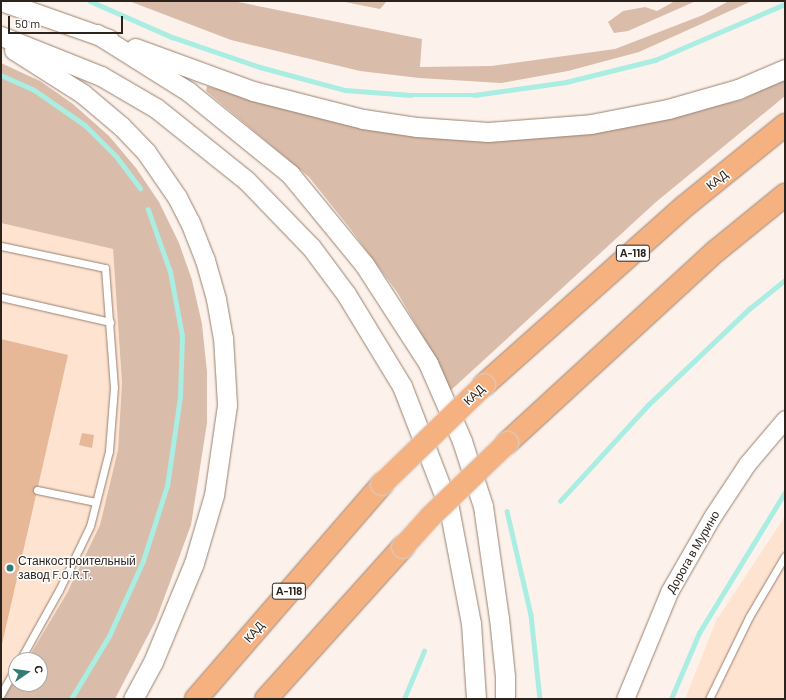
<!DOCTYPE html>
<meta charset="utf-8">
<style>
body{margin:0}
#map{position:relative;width:786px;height:700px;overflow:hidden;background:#fdf2eb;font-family:Barlow,sans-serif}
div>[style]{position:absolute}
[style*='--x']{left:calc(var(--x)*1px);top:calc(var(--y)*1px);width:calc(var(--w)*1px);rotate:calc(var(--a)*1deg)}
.built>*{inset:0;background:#fee3d1}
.green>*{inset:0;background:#d9bca9}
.stream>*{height:4.5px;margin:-2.25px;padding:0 2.25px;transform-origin:2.25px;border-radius:2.25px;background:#a9ede3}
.building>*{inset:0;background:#e6b897}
.roads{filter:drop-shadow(0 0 1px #988070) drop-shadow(0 0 1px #988070)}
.service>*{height:7px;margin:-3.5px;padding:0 3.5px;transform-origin:3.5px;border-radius:3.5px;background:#fff}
.tertiary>*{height:17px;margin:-8.5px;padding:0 8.5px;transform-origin:8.5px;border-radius:8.5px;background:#fff}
.secondary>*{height:19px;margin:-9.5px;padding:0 9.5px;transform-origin:9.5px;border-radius:9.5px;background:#fff}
.motorway>*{height:22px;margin:-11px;padding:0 11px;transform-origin:11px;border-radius:11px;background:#f5b17f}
.bridges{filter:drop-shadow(0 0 1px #d5d3d2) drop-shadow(0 0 1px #d5d3d2)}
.motorway-bridge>*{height:22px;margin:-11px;padding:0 11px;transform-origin:11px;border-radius:11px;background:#f5b17f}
.dots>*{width:11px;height:11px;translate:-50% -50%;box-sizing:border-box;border:2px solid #fff;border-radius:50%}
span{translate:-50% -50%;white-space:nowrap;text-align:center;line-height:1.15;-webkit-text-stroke:3px #fff;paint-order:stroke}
.shield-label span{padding:1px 3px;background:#fff;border:1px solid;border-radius:3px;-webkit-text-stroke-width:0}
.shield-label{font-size:11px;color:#2c231c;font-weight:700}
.street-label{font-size:12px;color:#2c231c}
.poi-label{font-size:12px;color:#2c231c}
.left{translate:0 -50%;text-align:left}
.frame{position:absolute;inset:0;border:2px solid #2c231c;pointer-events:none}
.north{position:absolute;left:8px;top:652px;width:40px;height:40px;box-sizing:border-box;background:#fff;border:1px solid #aba7a4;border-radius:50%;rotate:77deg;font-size:11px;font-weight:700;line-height:16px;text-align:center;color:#2c231c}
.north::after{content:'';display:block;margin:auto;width:14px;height:18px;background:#347b72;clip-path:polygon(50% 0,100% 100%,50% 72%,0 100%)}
.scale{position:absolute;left:8px;top:16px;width:115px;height:18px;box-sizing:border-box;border:2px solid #2c231c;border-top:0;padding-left:5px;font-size:12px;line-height:14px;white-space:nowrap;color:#2c231c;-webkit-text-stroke:3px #fff;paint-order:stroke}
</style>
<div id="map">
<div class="built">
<div style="clip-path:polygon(1px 223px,113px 249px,122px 383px,118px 450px,100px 525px,67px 593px,27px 660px,16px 660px,16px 678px,3px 699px,1px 699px)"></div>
<div style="clip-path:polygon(785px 516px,785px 699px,685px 699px,716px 621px)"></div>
</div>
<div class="green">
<div style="clip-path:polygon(129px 1px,233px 1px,422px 39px,420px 67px,491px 66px,615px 49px,703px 15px,729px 1px,752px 1px,639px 52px,568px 71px,501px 83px,419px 78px,360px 71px,231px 40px)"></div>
<div style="clip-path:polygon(340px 1px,387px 1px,380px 9px)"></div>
<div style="clip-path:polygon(675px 1px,696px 1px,628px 31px,614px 33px,608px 22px,623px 11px,645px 7px,657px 11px)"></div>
<div style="clip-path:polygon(1px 63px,40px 81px,73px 104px,109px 136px,136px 168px,159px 202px,179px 243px,192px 280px,202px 324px,207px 372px,207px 423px,191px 525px,156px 620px,115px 699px,3px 699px,16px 678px,16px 684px,40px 684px,40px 660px,27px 660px,67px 593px,100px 525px,118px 450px,122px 383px,113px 249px,1px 223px)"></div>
<div style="clip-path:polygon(785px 79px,785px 96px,656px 202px,450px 391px,429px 347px,397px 292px,352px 231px,309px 177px,206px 91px,207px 86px,318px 117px,414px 134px,480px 137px,562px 136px,625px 126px,741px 100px)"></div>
</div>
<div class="stream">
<div style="--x:90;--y:1;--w:90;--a:23.7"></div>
<div style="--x:172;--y:37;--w:93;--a:18.8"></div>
<div style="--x:260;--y:67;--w:88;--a:15.1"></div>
<div style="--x:345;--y:90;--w:66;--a:4.3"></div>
<div style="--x:411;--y:95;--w:63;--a:0"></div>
<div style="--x:474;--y:95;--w:93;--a:-8"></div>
<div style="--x:566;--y:82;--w:92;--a:-13.9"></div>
<div style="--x:655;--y:60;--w:142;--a:-23.3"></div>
<div style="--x:1;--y:75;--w:35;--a:24"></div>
<div style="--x:33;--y:89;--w:63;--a:34.7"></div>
<div style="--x:85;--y:125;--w:45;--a:45"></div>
<div style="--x:117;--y:157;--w:39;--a:53"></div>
<div style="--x:560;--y:501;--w:129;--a:-47.5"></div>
<div style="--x:647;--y:406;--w:141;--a:-43.6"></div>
<div style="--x:749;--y:309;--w:46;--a:-38.9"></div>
<div style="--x:507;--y:511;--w:107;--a:77"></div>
<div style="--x:531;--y:615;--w:84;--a:83.9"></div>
<div style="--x:71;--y:699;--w:74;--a:-58.9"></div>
<div style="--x:109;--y:636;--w:82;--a:-65.6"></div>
<div style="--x:143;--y:561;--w:79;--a:-72.3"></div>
<div style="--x:167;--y:486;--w:90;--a:-81.7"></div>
<div style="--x:180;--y:397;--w:61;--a:-88.1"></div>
<div style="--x:182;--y:336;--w:65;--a:-100.6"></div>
<div style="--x:170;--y:272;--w:66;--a:-109.5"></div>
<div style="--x:404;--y:699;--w:52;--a:-67.4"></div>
<div style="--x:671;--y:699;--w:72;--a:-67"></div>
<div style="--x:699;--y:633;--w:165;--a:-58.6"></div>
</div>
<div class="building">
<div style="clip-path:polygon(1px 339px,68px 355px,2px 644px,1px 644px)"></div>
<div style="clip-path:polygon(82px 433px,94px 435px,92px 448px,79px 445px)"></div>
</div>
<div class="roads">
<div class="service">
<div style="--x:1;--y:246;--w:106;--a:11.9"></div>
<div style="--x:105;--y:268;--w:119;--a:85.7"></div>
<div style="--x:114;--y:387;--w:64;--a:94.5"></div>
<div style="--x:109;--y:451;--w:77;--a:104.2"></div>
<div style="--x:90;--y:526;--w:71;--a:115.8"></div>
<div style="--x:59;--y:590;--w:80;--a:119.1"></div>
<div style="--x:1;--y:297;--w:112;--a:12.9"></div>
<div style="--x:37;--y:490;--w:60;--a:11.5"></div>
<div style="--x:1;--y:694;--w:31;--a:-61"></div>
<div style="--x:709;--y:699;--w:91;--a:-64"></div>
<div style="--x:749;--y:617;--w:71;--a:-59.5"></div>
</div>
<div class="tertiary">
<div style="--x:625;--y:699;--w:116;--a:-67.6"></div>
<div style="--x:669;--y:592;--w:86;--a:-60.2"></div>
<div style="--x:712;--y:517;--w:64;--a:-56.6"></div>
<div style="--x:747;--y:464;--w:59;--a:-49.8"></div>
</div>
<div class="secondary">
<div style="--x:1;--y:1;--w:114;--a:19.4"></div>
<div style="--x:97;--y:34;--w:109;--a:32.2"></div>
<div style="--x:189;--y:92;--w:130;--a:39.1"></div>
<div style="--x:290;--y:174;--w:117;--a:50.6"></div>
<div style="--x:364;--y:264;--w:118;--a:57.1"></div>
<div style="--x:428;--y:363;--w:85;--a:66.4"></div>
<div style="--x:462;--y:441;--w:68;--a:72.1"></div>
<div style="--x:483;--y:506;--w:113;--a:81.9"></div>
<div style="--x:499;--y:618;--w:58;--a:84.1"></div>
<div style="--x:505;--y:676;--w:23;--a:90"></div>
<div style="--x:1;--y:36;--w:108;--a:21.8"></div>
<div style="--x:101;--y:76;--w:64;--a:30.2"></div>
<div style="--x:156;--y:108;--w:115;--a:38.7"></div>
<div style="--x:246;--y:180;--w:93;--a:45.9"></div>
<div style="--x:311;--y:247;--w:59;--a:53.3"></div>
<div style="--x:346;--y:294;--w:108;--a:58.7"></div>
<div style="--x:402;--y:386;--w:131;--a:68.9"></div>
<div style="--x:449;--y:508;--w:117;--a:79.2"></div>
<div style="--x:471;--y:623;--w:76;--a:86.2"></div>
<div style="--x:135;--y:48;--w:126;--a:20"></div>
<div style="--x:253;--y:91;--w:114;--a:14.3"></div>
<div style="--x:363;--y:119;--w:55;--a:8.4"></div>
<div style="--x:417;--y:127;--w:71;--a:4"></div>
<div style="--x:488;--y:132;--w:103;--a:-4.4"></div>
<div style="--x:591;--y:124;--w:78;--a:-11"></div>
<div style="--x:668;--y:109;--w:73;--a:-15.9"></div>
<div style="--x:738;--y:89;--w:51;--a:-23.1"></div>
<div style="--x:14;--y:50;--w:82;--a:32.5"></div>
<div style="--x:83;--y:94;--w:50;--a:40.1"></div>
<div style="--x:121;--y:126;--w:36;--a:46"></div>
<div style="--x:146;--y:152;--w:55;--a:55.4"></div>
<div style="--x:177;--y:197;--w:28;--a:63"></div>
<div style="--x:190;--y:222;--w:41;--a:68.5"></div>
<div style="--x:205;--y:260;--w:41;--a:74.2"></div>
<div style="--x:216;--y:299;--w:39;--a:80"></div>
<div style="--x:223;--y:337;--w:68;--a:86.6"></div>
<div style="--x:227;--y:405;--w:91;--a:98.2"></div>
<div style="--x:214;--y:495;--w:71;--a:106.4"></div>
<div style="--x:194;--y:563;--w:107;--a:112.5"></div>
<div style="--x:153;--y:662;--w:42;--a:118.4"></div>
</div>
<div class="motorway">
<div style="--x:484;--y:385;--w:269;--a:-41.7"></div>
<div style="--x:685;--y:206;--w:129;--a:-39"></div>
<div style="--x:507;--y:443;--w:284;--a:-42.6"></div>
<div style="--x:716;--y:251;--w:89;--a:-39.1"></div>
<div style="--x:196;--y:699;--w:284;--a:-49.1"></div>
<div style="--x:266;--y:699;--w:205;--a:-48"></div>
</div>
</div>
<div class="bridges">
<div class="motorway-bridge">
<div style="--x:382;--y:484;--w:142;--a:-44.1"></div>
<div style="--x:403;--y:547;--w:40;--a:-48"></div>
<div style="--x:430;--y:517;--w:107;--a:-43.9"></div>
</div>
</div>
<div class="dots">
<div style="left:10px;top:568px;background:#347b72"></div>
</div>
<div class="shield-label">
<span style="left:633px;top:253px">А-118</span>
<span style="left:289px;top:591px">А-118</span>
</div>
<div class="street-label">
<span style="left:717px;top:180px;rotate:-39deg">КАД</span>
<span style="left:474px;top:395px;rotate:-44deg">КАД</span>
<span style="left:693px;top:552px;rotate:-60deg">Дорога в Мурино</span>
<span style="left:254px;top:632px;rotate:-49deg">КАД</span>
</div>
<div class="poi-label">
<span class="left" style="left:18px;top:568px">Станкостроительный<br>завод F.O.R.T.</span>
</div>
<div class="frame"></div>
<div class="north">С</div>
<div class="scale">50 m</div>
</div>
